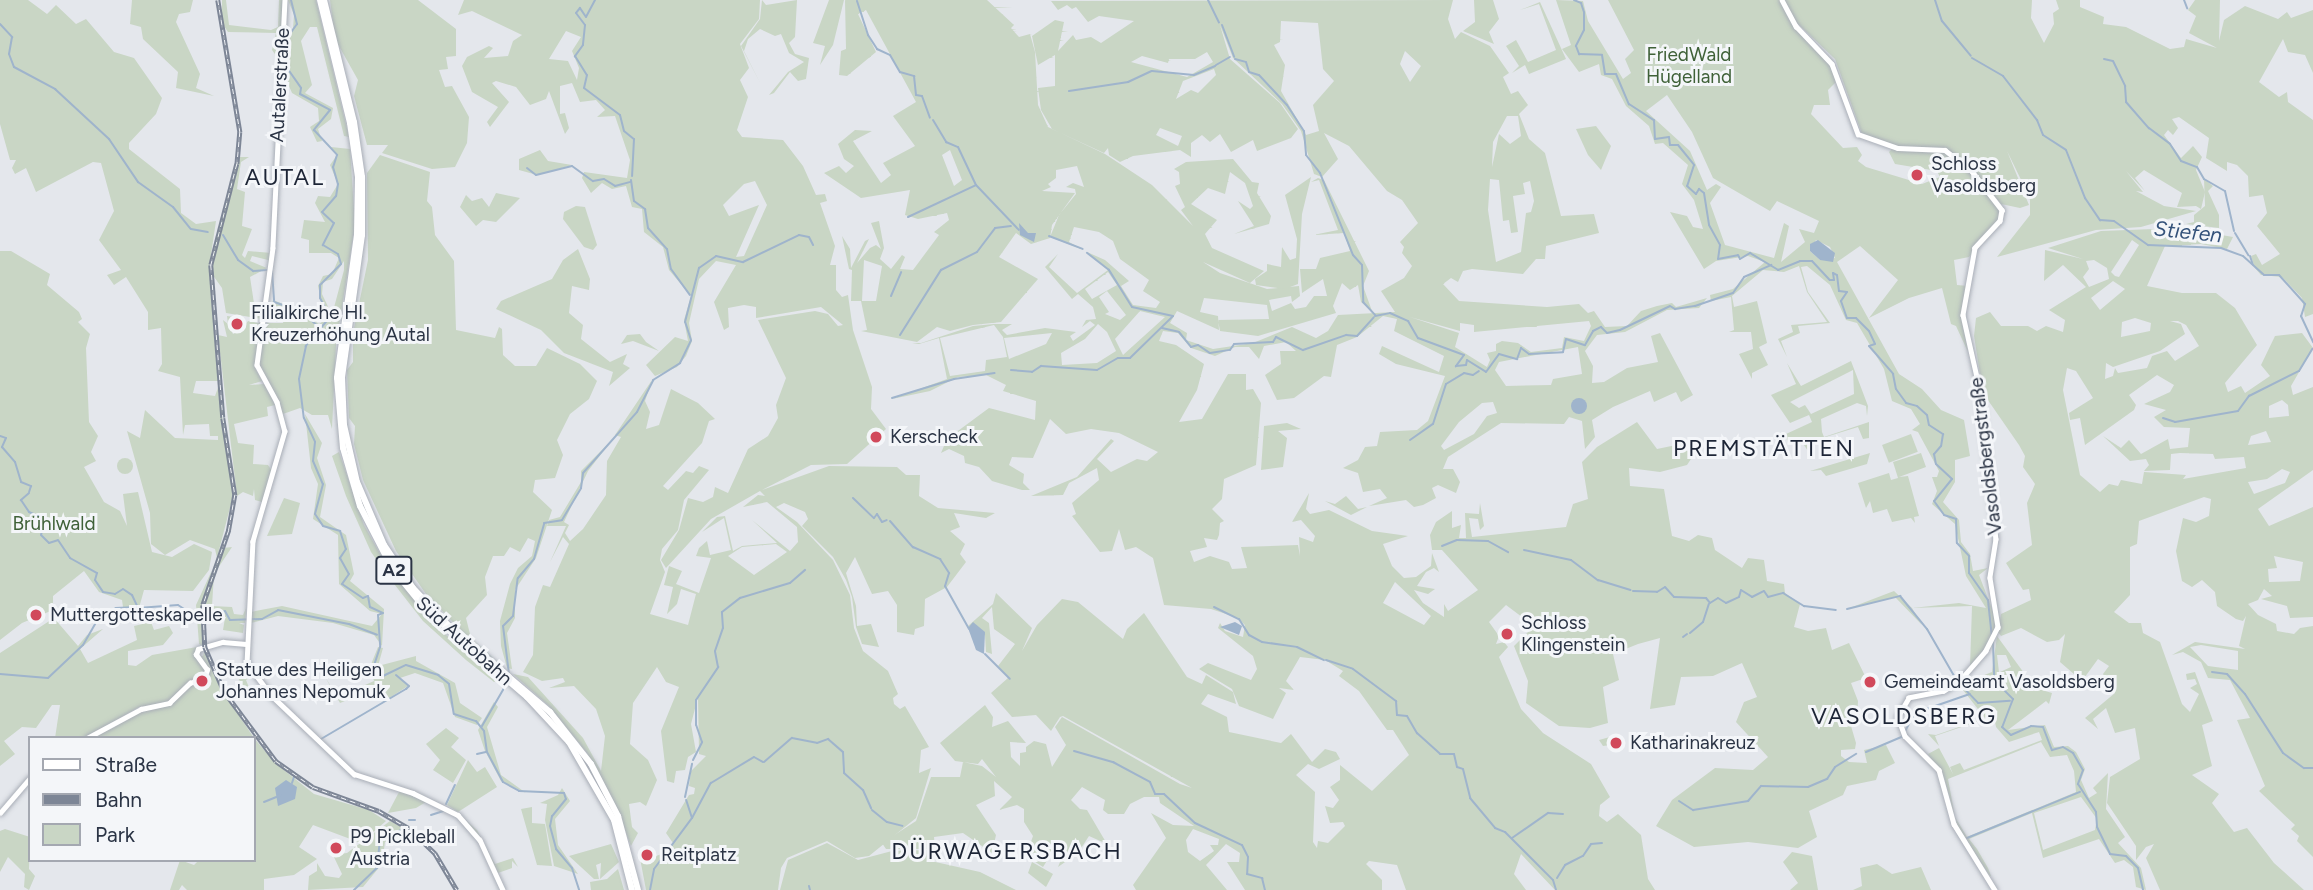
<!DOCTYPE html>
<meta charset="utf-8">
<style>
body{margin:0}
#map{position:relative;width:2313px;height:890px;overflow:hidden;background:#e4e7ec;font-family:Figtree,sans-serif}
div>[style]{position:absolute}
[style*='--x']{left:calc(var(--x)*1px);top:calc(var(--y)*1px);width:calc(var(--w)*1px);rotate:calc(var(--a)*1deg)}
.green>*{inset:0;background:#c9d6c5;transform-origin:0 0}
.round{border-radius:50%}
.water>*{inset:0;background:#9fb4cc}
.stream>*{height:2px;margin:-1px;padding:0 1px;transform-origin:1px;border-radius:1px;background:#9fb4cc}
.roads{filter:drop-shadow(0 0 2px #a9aeb7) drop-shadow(0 0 2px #a9aeb7)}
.secondary>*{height:4.5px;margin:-2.25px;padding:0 2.25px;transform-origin:2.25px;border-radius:2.25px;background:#fff}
.motorway>*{height:6px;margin:-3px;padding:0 3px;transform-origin:3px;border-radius:3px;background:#fff}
.rail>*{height:4.5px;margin-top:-2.25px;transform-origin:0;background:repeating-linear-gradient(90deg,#f4f6f9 0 5px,#7d8696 0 10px);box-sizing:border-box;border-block:2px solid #7d8696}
.dots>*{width:19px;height:19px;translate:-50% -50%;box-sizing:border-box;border:4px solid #f4f6f9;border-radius:50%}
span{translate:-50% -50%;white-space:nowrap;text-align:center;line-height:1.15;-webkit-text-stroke:6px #f4f6f9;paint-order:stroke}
.shield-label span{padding:2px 5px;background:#f4f6f9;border:2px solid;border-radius:5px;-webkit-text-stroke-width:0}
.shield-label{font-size:18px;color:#2b3445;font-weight:700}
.park-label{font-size:19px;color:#3f6138}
.street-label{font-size:19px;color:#2b3445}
.poi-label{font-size:19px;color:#2b3445}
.left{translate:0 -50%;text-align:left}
.water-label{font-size:21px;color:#34527a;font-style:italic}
.quarter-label{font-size:23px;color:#1d2536;letter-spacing:2px}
.legend{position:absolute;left:28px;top:736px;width:228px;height:126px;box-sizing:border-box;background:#f4f6f9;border:2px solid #a4a8b1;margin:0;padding:9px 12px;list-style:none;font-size:21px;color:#2b3445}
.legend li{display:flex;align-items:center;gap:14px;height:35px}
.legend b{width:35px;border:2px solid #a4a8b1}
</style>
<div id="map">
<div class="green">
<div style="clip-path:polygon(0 0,28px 0,47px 14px,56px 5px,76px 24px,86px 19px,114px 52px,134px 58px,162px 98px,156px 114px,129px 143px,129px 149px,180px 189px,181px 213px,196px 224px,216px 221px,209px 268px,218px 381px,196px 381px,193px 393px,215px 396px,219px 385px,233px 496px,217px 558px,215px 549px,190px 540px,165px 555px,151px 544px,150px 513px,127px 431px,140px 438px,145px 410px,175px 438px,218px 440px,218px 436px,210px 436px,209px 424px,185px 425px,183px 435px,180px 377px,158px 371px,162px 364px,161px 328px,148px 330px,148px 312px,126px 277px,114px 285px,107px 275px,121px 270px,99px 240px,114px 211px,101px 163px,93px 162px,36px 192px,26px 168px,15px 174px,12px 168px,16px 160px,10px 160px,0 124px)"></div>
<div style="clip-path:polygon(132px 0,193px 0,190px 12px,179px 14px,176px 22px,200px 74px,196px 88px,214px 96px,176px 88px,178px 72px,143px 39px,141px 27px,130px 24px)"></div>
<div style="clip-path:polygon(222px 0,226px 0,229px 25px,271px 30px,278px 27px,279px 0,283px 0,280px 61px,272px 50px,276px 33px,228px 32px,222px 23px)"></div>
<div style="clip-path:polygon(288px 0,316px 0,349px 137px,344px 136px,317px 27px,310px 27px,301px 41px,312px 85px,305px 93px,333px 108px,331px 119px,318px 129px,322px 141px,317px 142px,310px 127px,319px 121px,318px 108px,292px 93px,283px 72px,285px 33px,293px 29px,294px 15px)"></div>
<div style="clip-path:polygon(330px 0,418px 0,456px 29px,456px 56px,446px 57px,448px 69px,439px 70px,445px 87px,452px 86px,469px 117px,467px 143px,455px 167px,432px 169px,382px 153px,388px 145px,367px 145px,354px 96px,358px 80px,335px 39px)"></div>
<div style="clip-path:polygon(evenodd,464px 0,760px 0,759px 19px,740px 44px,749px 68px,740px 80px,748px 97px,737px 130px,742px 137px,783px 140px,803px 166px,816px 195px,825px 194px,827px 201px,820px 203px,835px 246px,830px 265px,836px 265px,836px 290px,842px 297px,848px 295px,853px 330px,872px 387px,871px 409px,886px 429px,847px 464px,811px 465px,762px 490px,829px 466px,897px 467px,906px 475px,920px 475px,919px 496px,938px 508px,995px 513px,986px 518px,954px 513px,960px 527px,950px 531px,965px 544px,960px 554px,966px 562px,947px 587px,925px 599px,924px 626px,915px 629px,914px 635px,897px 632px,897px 605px,888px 591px,872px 594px,855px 557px,846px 573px,856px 606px,857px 626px,871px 624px,879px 647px,862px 644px,856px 627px,852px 597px,846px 580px,833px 557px,802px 526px,808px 519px,805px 512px,784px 503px,776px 507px,797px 522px,833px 560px,850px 595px,854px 628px,863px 651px,888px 671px,898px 694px,893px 698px,894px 704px,900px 709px,905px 706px,929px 747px,921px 750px,919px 773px,931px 768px,916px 818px,869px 856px,855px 858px,827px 841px,787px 858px,781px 868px,778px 890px,646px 890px,639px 853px,652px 848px,656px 856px,667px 852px,673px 843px,666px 833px,689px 795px,694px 794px,695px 788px,689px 786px,691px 771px,706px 756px,699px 754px,698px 697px,691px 724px,696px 752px,688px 757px,685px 770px,676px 771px,674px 783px,667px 781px,661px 731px,679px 687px,666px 682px,657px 667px,633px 703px,630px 744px,648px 760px,657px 780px,646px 806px,640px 802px,629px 804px,632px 827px,638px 833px,631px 846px,616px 806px,587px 753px,549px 706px,513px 674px,528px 677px,583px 738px,601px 771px,605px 736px,596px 709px,574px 686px,549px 688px,565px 682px,563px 678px,542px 681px,523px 672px,533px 655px,535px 607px,543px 585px,550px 587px,569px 544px,563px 537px,550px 562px,566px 526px,547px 526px,549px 520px,560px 517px,581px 482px,581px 471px,612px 440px,588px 471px,564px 522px,569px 525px,565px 533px,570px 541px,583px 529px,606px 495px,607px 461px,621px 437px,615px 435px,652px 380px,645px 401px,650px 412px,646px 429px,659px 425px,671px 389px,698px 403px,715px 419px,709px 421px,702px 443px,663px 486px,668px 490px,686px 471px,693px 473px,699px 466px,709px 470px,684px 500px,678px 530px,662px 549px,660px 560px,665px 572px,650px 614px,688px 625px,696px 594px,681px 589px,677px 604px,667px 614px,673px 587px,664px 585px,669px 566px,682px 571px,676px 584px,699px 593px,711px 558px,696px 556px,699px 548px,707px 541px,710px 555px,731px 550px,724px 518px,702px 532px,717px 517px,725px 516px,733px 551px,742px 546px,777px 543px,752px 520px,790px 551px,798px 542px,797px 527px,767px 502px,743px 507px,758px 495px,765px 496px,760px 491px,711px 519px,666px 568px,661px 560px,679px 530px,688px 498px,703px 502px,713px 497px,715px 487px,728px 493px,748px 449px,768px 436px,778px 418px,776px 405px,786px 378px,758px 320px,815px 311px,828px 314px,838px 326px,843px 325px,821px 307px,756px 318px,756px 307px,744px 305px,728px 308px,729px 327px,724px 330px,714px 302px,736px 265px,716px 261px,699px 279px,689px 323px,692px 341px,686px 356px,677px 367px,655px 376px,646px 365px,675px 337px,688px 341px,684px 320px,691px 296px,669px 270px,663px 247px,644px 232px,642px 209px,632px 207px,626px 186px,612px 189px,602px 183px,591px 193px,582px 178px,584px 172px,627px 178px,630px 160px,615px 116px,597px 117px,605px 110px,596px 100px,580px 102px,572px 83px,560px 86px,560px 114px,565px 113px,569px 128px,565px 134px,549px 91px,546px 99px,530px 105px,516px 87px,496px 81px,492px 83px,509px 102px,490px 127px,487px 122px,498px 107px,472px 92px,462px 66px,467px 57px,489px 46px,493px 48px,484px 58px,508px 56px,513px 41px,522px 35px,472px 11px,458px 15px,464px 0,566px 31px,581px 37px,572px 51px,579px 68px,577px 80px,568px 61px,549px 59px,566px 31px,464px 0,755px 181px,767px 205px,744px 256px,736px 257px,759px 205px,729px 216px,723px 205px,744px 184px,755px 181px,464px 0,776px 544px,787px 552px,754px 575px,728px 556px,742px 547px,776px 544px)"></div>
<div style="clip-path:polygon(762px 0,766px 5px,797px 0,795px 37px,789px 43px,795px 54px,809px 58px,806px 79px,798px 81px,790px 72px,774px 93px,769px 95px,788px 72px,804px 62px,789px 53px,781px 34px,775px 36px,760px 29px,748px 39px,744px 51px,760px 83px,741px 46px,760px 19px)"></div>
<div style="clip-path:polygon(829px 0,844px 0,833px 45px,820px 65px,825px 46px,813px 43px)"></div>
<div style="clip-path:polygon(evenodd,845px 0,987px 0,1014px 25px,1011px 28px,1019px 37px,1030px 34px,1035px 52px,1038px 105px,1048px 127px,1105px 154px,1152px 185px,1193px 226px,1181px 210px,1185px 207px,1175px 186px,1180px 184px,1179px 172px,1174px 169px,1186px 162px,1233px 159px,1252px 182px,1259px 183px,1257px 193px,1271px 216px,1269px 224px,1234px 234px,1254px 226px,1238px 201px,1250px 209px,1253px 206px,1245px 183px,1230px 172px,1225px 194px,1208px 188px,1191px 204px,1217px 220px,1205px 234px,1212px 248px,1264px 271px,1250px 283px,1203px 262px,1220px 273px,1267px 289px,1299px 286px,1300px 296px,1292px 302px,1291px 296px,1269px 300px,1272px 311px,1291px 303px,1295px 309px,1306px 307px,1314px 296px,1327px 296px,1323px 279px,1302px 293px,1300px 269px,1316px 269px,1320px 258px,1350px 251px,1344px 233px,1313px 235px,1338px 230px,1319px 180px,1311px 182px,1318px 178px,1324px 180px,1369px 271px,1363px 286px,1372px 311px,1361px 302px,1358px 285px,1350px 290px,1342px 283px,1333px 306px,1336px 313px,1258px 336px,1220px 331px,1218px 320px,1269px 319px,1267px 305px,1204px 298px,1200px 312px,1218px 316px,1219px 330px,1177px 311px,1170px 323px,1187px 333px,1186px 340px,1213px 349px,1253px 343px,1292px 327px,1316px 338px,1328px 331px,1338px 315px,1395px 312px,1381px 291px,1404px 278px,1412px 266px,1402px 253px,1404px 247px,1400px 242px,1418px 223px,1402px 200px,1387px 191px,1349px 146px,1324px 133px,1338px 159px,1322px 177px,1314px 174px,1301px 131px,1282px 104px,1233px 58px,1220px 25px,1230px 59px,1280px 103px,1298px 129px,1291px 138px,1257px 151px,1253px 140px,1231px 152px,1220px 134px,1210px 142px,1202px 135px,1191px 143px,1191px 157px,1180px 150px,1133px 156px,1120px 162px,1109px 155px,1108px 148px,1104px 153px,1052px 129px,1041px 110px,1038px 88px,1055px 86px,1055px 55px,1038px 65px,1032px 36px,1055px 20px,1064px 22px,1058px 51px,1073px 35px,1076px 40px,1091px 37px,1101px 43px,1134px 21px,1099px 16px,1088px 22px,1076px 7px,1072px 9px,1067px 5px,1058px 10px,1051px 1px,1453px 0,1448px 19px,1455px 39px,1461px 32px,1490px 46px,1509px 73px,1503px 77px,1511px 94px,1518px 91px,1528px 105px,1519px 114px,1529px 139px,1545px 153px,1561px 216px,1594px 214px,1599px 233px,1546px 246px,1545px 259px,1536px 259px,1523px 274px,1472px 269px,1463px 271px,1458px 282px,1451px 278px,1443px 284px,1459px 301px,1547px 307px,1579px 304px,1588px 313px,1594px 311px,1605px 327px,1627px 326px,1641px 311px,1657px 306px,1672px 303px,1676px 307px,1707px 298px,1699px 308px,1667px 310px,1625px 332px,1597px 335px,1585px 351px,1593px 366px,1592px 383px,1604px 382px,1627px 368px,1658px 362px,1651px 336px,1660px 333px,1693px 395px,1681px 402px,1676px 392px,1654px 402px,1650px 391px,1613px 407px,1592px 420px,1595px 437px,1585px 449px,1582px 421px,1569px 417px,1564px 424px,1501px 423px,1448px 457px,1443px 469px,1453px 469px,1460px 482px,1456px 493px,1438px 485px,1432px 488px,1436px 498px,1423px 505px,1414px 507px,1406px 500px,1369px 506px,1387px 498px,1380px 489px,1363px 492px,1358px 473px,1343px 468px,1358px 460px,1365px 447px,1377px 446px,1380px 432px,1417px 430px,1428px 421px,1445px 376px,1396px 364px,1379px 354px,1382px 346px,1439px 372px,1444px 356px,1394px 331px,1397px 319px,1383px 316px,1357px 337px,1337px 345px,1331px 377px,1324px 376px,1294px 398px,1277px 400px,1265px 375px,1281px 364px,1280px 351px,1296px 351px,1286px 342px,1264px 346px,1259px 359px,1249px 347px,1235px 347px,1215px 356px,1191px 348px,1178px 333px,1163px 331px,1159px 341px,1176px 345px,1204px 364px,1197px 390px,1179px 422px,1202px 419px,1228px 374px,1246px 374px,1246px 390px,1253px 389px,1261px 403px,1256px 465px,1224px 479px,1222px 499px,1212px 509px,1224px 521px,1220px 523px,1219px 535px,1217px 540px,1204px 538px,1207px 547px,1190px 551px,1194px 562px,1210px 556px,1229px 562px,1232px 569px,1247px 568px,1241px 547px,1298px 545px,1300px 556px,1299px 537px,1313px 542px,1315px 536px,1301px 520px,1292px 522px,1309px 493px,1306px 509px,1310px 514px,1329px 510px,1372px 531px,1408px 536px,1383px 544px,1392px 566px,1404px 578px,1416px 577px,1431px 566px,1432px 553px,1439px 572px,1434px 568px,1426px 572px,1417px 586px,1435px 589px,1428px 594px,1414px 590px,1423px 603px,1444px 617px,1444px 604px,1448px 611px,1478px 590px,1442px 550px,1432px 550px,1430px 535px,1436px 522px,1452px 511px,1452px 528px,1461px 525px,1459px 538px,1466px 538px,1465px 513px,1479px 514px,1480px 503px,1484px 526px,1480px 530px,1478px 519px,1469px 518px,1472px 537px,1566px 527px,1573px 504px,1588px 499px,1582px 462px,1597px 447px,1637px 422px,1657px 449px,1681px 444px,1687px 451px,1697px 450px,1687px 465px,1660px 472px,1629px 468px,1630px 486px,1664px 489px,1672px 536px,1689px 541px,1698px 535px,1712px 538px,1715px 550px,1742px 568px,1748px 558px,1764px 560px,1767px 581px,1784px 584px,1785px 593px,1800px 604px,1794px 627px,1808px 631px,1826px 628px,1832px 650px,1849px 643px,1866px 678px,1851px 683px,1858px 701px,1857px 718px,1851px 726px,1856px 743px,1855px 749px,1841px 750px,1841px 756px,1849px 762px,1867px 763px,1864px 750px,1886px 745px,1895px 763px,1879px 771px,1876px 780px,1847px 786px,1843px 795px,1809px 811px,1817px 837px,1798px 848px,1748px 842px,1694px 847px,1656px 826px,1672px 800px,1715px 768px,1753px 770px,1768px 757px,1736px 722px,1744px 702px,1757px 697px,1742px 663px,1713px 676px,1681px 677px,1675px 705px,1650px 709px,1660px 638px,1638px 644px,1613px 654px,1619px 680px,1603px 687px,1608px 723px,1590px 728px,1559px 726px,1526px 703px,1528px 681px,1514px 646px,1534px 626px,1506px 605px,1489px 622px,1499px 636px,1496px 644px,1504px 642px,1508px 647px,1499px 657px,1521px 709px,1543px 733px,1591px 764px,1610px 797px,1600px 805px,1599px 816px,1607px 822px,1618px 814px,1641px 835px,1648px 879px,1655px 890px,1555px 890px,1521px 854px,1514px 874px,1526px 890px,1406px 890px,1397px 865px,1369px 861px,1366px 864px,1382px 880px,1382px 890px,1245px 890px,1227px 862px,1239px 862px,1240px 853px,1226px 844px,1206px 865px,1227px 890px,1136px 890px,1133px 885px,1166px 838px,1151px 813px,1173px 825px,1194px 826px,1160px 803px,1159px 797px,1144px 797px,1130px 804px,1124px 814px,1108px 814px,1103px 810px,1105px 800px,1082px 787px,1071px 800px,1080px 809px,1087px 810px,1107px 844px,1089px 836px,1078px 853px,1058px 867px,1060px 862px,1050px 856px,1043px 867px,1026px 856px,1033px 836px,1024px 822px,1024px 809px,1017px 805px,999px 810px,1012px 797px,994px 781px,995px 796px,976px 805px,996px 835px,992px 853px,963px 833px,934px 837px,935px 849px,886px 849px,882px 843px,916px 821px,931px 777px,960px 777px,963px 762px,982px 766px,996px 777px,982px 759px,978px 764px,955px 761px,940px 743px,985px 705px,993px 717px,992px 727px,1008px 721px,1026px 743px,1010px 742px,1011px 757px,1020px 766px,1020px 753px,1026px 752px,1026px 747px,1034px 741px,1046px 744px,1052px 767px,1066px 745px,1055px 727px,1062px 717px,1180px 784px,1192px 788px,1063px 716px,1060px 717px,1051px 731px,1036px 715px,1012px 717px,991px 693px,1008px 678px,998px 666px,1015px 644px,994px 629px,992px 607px,982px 618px,989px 623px,992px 654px,986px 652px,985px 635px,968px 626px,993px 604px,996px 593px,1032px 628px,1022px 651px,1037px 625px,1062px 599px,1078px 602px,1123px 639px,1127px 629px,1144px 613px,1187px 677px,1202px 684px,1206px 675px,1233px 692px,1236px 704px,1208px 694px,1201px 704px,1227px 717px,1229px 732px,1281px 743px,1291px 734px,1312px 762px,1325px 749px,1336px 752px,1340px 759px,1319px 769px,1308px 764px,1296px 775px,1315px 792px,1313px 842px,1317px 848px,1318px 841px,1328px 843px,1345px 826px,1343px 822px,1330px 823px,1325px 806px,1333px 808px,1339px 800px,1330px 787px,1340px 780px,1340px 765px,1372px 791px,1409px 755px,1393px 730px,1387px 730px,1359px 691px,1339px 676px,1343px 671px,1325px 660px,1300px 657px,1286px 681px,1294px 690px,1279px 688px,1286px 693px,1273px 719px,1239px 706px,1232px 689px,1199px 669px,1208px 663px,1251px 680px,1257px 669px,1253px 656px,1218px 628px,1220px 623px,1225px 631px,1243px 637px,1245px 625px,1238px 618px,1211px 609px,1164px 605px,1153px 558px,1136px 547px,1125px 550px,1119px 529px,1112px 551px,1100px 552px,1072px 516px,1076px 514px,1072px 503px,1099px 480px,1097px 468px,1069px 483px,1063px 495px,1031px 496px,1077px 477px,1111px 439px,1114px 441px,1097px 459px,1111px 472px,1137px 459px,1147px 461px,1158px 452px,1119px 433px,1091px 429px,1066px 434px,1050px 419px,1033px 458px,1012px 457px,1009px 465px,1024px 474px,1023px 483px,1030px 490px,1022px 490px,992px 481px,979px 467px,965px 463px,964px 456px,949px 449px,941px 453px,947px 439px,989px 408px,1035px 420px,1036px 401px,1003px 391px,1006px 385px,986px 375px,958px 377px,930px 391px,892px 399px,947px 379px,939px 338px,919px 344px,912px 343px,921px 343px,973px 326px,994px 324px,1012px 324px,1002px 330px,1007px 335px,1045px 328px,1076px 332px,1070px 336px,1073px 341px,1095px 325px,1090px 321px,1082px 327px,1086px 320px,1096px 319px,1093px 307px,1078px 294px,1072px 299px,1045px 267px,1058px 254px,1049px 267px,1077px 293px,1108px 270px,1087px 252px,1105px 260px,1129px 281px,1121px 286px,1133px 305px,1156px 308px,1160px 302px,1143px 291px,1149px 280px,1120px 259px,1113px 241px,1099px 232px,1074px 227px,1069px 242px,1084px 250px,1050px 237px,1059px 215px,1076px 194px,1075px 189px,1066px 187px,1073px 183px,1084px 187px,1077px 166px,1056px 170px,1056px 178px,1048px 184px,1051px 187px,1042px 191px,1075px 193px,1052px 225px,1050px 238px,1031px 244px,1016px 233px,999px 257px,1038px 279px,1001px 322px,973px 325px,950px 331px,937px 327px,917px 342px,861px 331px,867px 330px,861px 301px,851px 301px,852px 270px,849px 269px,842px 236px,850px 249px,851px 268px,865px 241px,869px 239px,857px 263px,870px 248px,876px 245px,881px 249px,871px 223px,879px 221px,884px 248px,880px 259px,891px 269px,902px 255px,905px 257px,900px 269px,913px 270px,939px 235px,934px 232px,949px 220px,947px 213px,918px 219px,905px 215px,910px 190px,861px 198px,824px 173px,839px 166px,846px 173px,854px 166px,844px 159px,838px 144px,855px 130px,872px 131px,853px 141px,881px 183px,891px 175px,883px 163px,915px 146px,893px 116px,916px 102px,866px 10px,858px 14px,876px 52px,847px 76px,839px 75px,841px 51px,846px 49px,845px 0,1281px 21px,1318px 23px,1323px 69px,1334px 81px,1313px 105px,1319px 131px,1306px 135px,1281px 91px,1285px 65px,1274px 45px,1280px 42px,1281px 21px,845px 0,1405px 51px,1421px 66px,1410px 82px,1400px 64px,1405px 51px,845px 0,1207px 52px,1213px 62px,1187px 77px,1131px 62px,1142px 56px,1168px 63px,1169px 59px,1195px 59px,1207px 52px,845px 0,1214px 69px,1216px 75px,1198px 93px,1191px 90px,1176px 99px,1183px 81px,1214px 69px,845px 0,1507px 116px,1518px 116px,1521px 136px,1510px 144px,1499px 134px,1492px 167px,1493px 142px,1507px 116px,845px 0,1160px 128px,1182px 136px,1178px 146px,1156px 135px,1160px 128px,845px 0,950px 150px,962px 180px,954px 186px,942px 155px,950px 150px,845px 0,1490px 179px,1499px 180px,1503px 221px,1509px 220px,1511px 233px,1518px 232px,1513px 196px,1525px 194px,1523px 183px,1530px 181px,1534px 201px,1531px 212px,1526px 213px,1521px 252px,1496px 262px,1488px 210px,1490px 179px,845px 0,864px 260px,882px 266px,876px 301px,862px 301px,864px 260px,845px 0,1108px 272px,1117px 285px,1092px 299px,1085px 289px,1108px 272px,845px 0,1107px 291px,1126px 315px,1120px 320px,1105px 314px,1109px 312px,1099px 297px,1107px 291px,845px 0,1140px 311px,1165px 317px,1123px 355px,1115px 339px,1140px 311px,845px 0,1410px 317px,1460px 331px,1460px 323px,1474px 325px,1474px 332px,1589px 321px,1591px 326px,1584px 341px,1564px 337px,1562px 348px,1531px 352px,1518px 343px,1502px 341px,1496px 344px,1496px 351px,1487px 353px,1490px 360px,1487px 367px,1455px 347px,1459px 333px,1410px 317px,845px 0,1098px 324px,1107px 332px,1116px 351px,1097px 363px,1062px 365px,1061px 353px,1085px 339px,1098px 324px,845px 0,994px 325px,1003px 337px,1007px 357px,986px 360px,985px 371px,950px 376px,940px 338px,994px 325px,845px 0,1052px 333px,1046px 344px,1009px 359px,1004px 338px,1052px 333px,845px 0,1578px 347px,1582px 374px,1553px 379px,1551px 385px,1506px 386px,1495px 370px,1499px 362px,1578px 347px,845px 0,1493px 402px,1497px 413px,1487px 416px,1474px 434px,1444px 450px,1441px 446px,1459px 422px,1482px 403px,1493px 402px,845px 0,1395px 582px,1431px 616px,1424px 625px,1383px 603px,1395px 582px,845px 0,1193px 829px,1219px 839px,1218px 845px,1210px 845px,1214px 851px,1200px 861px,1188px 852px,1186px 840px,1193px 829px)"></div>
<div style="clip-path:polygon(1474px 0,1493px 0,1499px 19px,1489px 32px,1494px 44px,1463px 31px,1475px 22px)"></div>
<div style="clip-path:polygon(evenodd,1556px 0,1583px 1px,1588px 21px,1623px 79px,1631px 73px,1625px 59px,1634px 50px,1608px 0,1781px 0,1792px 24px,1831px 66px,1836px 82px,1828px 90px,1830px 105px,1814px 105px,1811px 114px,1843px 148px,1857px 147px,1862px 155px,1858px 161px,1866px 167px,1922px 184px,1940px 177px,1937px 171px,1895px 164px,1889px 152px,1893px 148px,1941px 150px,1969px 169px,2001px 208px,2000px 219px,1969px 257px,1954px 260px,1957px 285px,1968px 286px,1961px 315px,1968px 352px,1956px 326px,1951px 324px,1942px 288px,1909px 298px,1869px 318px,1898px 280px,1860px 246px,1837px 262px,1899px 374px,1922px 389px,1941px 410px,1964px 420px,1970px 456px,1955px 460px,1955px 482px,1943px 502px,1959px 520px,1961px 542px,1970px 554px,1973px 571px,1988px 568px,1979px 575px,1996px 619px,1992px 639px,1970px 667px,1972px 606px,1912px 608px,1922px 625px,1895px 597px,1847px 609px,1894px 591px,1912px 608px,1959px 603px,1986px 608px,1966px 576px,1955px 524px,1932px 504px,1937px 491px,1932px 477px,1937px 477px,1939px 471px,1918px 432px,1912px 430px,1920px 424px,1911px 409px,1892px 401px,1884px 369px,1857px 323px,1846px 320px,1830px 285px,1807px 266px,1801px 267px,1808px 292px,1830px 323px,1798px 326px,1800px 333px,1781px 341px,1787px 357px,1778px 339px,1793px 332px,1791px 325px,1827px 322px,1807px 292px,1799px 266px,1784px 272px,1763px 270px,1732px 296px,1734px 307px,1757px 301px,1767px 343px,1759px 347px,1768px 365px,1752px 373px,1752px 379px,1739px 354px,1753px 349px,1751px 332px,1729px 332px,1734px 330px,1731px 297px,1711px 301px,1710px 295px,1733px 289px,1765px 262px,1748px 256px,1716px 261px,1704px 269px,1670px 212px,1687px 216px,1693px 227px,1703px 229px,1694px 200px,1682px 184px,1688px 165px,1663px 143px,1655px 144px,1649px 126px,1626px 106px,1612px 79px,1601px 75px,1599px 64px,1579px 72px,1562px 49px,1571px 45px,1556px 0,1667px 95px,1692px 132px,1713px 178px,1770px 211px,1777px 201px,1819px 221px,1814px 233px,1799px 229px,1805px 242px,1781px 262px,1789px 226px,1784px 223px,1774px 258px,1725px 245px,1710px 203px,1721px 187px,1716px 184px,1707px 190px,1690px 151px,1646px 111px,1667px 95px,1556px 0,1816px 240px,1830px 247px,1835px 258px,1820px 260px,1810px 251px,1816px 240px)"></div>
<div style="clip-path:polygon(1783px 0,2032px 0,2031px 18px,2044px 43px,2054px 24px,2053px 13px,2059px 9px,2056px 0,2080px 0,2080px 7px,2104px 17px,2103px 24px,2126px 27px,2170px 49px,2184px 47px,2186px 39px,2217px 48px,2189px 33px,2196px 16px,2188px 10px,2195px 0,2220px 0,2219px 41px,2224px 20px,2245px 6px,2278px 19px,2287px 12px,2291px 18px,2313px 10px,2313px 73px,2305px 55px,2288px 52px,2283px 39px,2259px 82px,2279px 97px,2287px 92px,2288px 102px,2313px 120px,2313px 314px,2305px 317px,2302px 298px,2282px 277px,2261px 275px,2255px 268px,2251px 256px,2256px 254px,2262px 265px,2280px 254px,2257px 226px,2267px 213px,2263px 195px,2249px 197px,2248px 176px,2237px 165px,2227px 162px,2227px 171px,2206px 158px,2209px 138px,2179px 117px,2172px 119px,2178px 128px,2173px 135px,2168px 130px,2164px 135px,2181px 158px,2193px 146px,2202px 157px,2196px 170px,2205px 192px,2201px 209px,2196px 206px,2177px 207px,2182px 193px,2144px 170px,2135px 178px,2145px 191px,2126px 171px,2143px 192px,2136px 191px,2164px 206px,2196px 211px,2141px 227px,2096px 230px,1997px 257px,2030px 215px,2030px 200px,2027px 192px,2007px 151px,2029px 205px,2020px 208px,2001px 204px,1974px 172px,1941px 148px,1898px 147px,1862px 134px,1835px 59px,1794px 20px)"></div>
<div style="clip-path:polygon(1540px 2px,1566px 59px,1529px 74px,1525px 65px,1512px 73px,1519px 66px,1506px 46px,1516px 40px,1528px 62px,1556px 50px,1539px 4px,1520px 10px)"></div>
<div style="clip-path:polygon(1596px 126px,1611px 146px,1601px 170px,1588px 155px,1576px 129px)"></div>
<div style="clip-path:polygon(evenodd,326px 141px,331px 147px,350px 149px,355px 225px,336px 345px,332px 429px,328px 415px,312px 415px,300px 408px,283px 414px,258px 364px,267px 323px,283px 323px,286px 309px,271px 306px,273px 300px,299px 310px,306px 320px,306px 315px,319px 324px,325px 320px,318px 286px,323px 276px,332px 274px,339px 258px,331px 253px,309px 253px,309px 240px,301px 238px,304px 220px,325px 222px,315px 203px,318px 196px,330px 197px,338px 184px,330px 165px,337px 155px,326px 141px,344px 261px,344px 270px,332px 315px,322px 294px,323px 282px,332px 279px,344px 261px)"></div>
<div style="clip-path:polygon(540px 150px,548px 161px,572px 165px,537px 175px,519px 170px,519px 159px)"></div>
<div style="clip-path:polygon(380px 155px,430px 172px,427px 201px,432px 207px,435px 235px,454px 261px,456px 330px,495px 338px,499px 327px,502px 329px,503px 355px,515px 366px,536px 366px,547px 348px,580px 364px,597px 381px,589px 399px,570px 414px,557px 440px,563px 455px,555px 478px,535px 480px,533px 492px,552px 510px,536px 558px,515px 590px,515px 618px,507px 633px,512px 669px,507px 668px,501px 646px,500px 621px,510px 584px,518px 568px,532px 556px,535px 541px,528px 538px,520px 552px,510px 547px,504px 556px,493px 556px,485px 577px,487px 595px,466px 618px,471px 638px,498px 662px,469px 639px,426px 594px,396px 551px,363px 480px,354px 444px,355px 426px,349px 418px,347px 370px,353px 362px,353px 333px,368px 260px,367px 173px)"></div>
<div style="clip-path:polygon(239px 157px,249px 157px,241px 162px,237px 189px,245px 192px,242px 226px,252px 229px,242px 255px,245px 258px,248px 251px,272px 253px,269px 267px,268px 260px,252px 256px,250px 261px,267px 268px,250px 277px,255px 310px,263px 310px,268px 285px,267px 304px,262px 319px,226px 313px,222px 288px,212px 274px,215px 245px)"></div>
<div style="clip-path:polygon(1311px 177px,1302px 214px,1298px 284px,1285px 289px,1256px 285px,1255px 279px,1267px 271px,1267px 264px,1281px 267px,1282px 247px,1290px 260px,1296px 258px,1297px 239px,1285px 195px)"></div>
<div style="clip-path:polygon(2204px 179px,2213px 186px,2208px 191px,2219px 215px,2219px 228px,2186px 224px,2194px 222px,2194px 215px,2205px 206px)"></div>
<div style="clip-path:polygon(496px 193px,520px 198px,496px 222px,483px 220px,476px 226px,460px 207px,466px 195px,472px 201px,482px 198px,489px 207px)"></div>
<div style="clip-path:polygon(576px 206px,585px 207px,597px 245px,593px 250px,584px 247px,563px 219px,564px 212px)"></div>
<div style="clip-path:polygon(evenodd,2181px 228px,2233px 237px,2227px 249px,2201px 244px,2165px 246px,2147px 286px,2182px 293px,2216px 293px,2235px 308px,2257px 345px,2225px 383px,2228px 392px,2241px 386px,2245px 393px,2270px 376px,2261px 365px,2275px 336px,2302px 333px,2313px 348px,2291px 386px,2293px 395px,2313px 387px,2313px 470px,2258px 509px,2269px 526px,2313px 507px,2313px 617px,2290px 618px,2287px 606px,2261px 599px,2272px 596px,2264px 589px,2258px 600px,2248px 604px,2258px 615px,2276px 624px,2277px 631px,2294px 634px,2300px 628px,2313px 626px,2313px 857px,2297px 841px,2299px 836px,2291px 829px,2295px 825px,2259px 791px,2265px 786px,2237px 720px,2250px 718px,2230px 680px,2208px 678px,2201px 662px,2183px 652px,2172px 655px,2195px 642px,2245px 649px,2239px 646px,2246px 616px,2243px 621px,2236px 619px,2217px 606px,2215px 592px,2202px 580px,2192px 587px,2182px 581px,2176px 551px,2183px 518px,2196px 522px,2209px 516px,2211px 499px,2204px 497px,2139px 521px,2137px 544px,2130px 547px,2130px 595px,2114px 612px,2129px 623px,2141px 623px,2143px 633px,2160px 642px,2182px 704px,2190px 712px,2199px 694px,2190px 688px,2197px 684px,2195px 679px,2187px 680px,2186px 674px,2195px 672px,2213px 721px,2202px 725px,2212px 766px,2192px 775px,2219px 794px,2212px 803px,2234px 832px,2247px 828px,2274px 863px,2304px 890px,2160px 890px,2146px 858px,2154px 844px,2146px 847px,2136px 860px,2136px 846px,2107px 803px,2110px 777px,2140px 759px,2135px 728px,2115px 733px,2106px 708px,2093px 719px,2098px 729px,2085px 718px,2115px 693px,2103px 674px,2109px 666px,2098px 659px,2082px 681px,2060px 662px,2065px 634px,2059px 640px,2047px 642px,2021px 628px,2001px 636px,1998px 632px,2001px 614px,2031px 600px,2029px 589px,2023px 590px,2006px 563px,2032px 545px,2027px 503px,2035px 484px,2023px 467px,2025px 456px,2019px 445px,1983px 393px,1974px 336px,1976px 318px,1990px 312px,2001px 326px,2028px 326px,2037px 331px,2046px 326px,2063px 332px,2065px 320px,2049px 310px,2086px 287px,2063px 265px,2044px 281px,2045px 250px,2083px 259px,2048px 248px,2101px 231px,2181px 228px,2132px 240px,2139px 245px,2119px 277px,2115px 276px,2111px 272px,2132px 240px,2181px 228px,2094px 260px,2107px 268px,2109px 279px,2089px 287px,2083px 277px,2089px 269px,2086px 261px,2094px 260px,2181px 228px,2113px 281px,2125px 289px,2100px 310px,2091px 298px,2113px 281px,2181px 228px,2135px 318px,2151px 323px,2150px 331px,2121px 337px,2122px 322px,2135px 318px,2181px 228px,2170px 321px,2178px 321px,2186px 325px,2199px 346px,2175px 361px,2167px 351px,2152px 356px,2147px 368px,2118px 373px,2115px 368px,2113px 376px,2105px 379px,2106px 363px,2113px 367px,2160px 351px,2185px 334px,2181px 324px,2170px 321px,2181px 228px,2067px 368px,2076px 371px,2093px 398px,2069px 413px,2070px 420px,2080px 418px,2085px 445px,2134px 410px,2136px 405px,2129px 395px,2157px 375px,2174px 385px,2170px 392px,2144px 404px,2166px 410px,2154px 417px,2164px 427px,2190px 428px,2188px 447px,2170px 449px,2168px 439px,2141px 454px,2129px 440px,2121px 448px,2103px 436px,2130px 461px,2146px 459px,2149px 465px,2144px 471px,2170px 470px,2171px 454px,2180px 453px,2213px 454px,2215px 459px,2244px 457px,2246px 468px,2183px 479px,2186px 475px,2144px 472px,2142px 484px,2121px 480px,2118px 486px,2109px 484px,2100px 492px,2080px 475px,2063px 390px,2067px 368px,2181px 228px,2282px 400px,2288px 405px,2289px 416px,2269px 418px,2269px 406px,2282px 400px,2181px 228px,2266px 431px,2271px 442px,2248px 445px,2251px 436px,2266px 431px,2181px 228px,2282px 469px,2290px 472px,2285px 483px,2254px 494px,2248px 482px,2267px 479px,2282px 469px,2181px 228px,2274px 556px,2303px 562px,2300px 581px,2269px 582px,2268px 569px,2277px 568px,2274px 556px,2181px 228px,2201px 645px,2238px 651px,2238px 670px,2208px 666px,2190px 647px,2201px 645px)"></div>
<div style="clip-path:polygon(578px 249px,590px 279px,589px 290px,572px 286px,569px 313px,583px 325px,581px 339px,610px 362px,627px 354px,623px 364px,630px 368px,609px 386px,613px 372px,564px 353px,541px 330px,496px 309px,501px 301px,552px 279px,563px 260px)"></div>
<div style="clip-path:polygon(0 251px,11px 251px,50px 274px,47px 285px,79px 312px,82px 319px,78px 322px,90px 334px,86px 348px,89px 422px,98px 436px,91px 452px,96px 461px,84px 467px,104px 502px,120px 511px,127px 526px,123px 494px,138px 492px,152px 552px,172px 557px,194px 544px,212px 552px,209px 570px,193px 591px,144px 590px,139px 608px,123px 607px,122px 600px,99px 592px,84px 571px,53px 596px,53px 610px,22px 623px,0 640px)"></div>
<div style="clip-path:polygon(227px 316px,234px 317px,229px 325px,233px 334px,242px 329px,238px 318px,244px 319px,243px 328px,248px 321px,263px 324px,255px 368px,262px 381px,249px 385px,264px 384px,275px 405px,267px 407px,268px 416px,234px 424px,238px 443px,254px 445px,253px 464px,268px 465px,272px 471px,262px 502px,255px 500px,254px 489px,253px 496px,243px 492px,237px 496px,218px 335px,227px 337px,223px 320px,228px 324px)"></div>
<div style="clip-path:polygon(640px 334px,646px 342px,659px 351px,633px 341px,621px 344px,627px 335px)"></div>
<div style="clip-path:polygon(evenodd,1851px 361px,1868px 406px,1867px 416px,1866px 406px,1857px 403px,1821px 419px,1822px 432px,1824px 437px,1869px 422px,1869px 438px,1863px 439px,1858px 427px,1816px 440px,1807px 441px,1808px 451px,1800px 439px,1788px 443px,1786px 434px,1812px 422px,1809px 415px,1790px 423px,1771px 395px,1796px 384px,1787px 363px,1801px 386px,1851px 361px,1853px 370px,1854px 394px,1811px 414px,1805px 405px,1799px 408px,1790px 402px,1853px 370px)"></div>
<div style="clip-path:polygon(305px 414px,322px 443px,317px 458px,326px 485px,320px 517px,346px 535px,354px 574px,350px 581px,384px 609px,382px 646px,374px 635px,333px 623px,278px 616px,251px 623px,250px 612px,282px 606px,372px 626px,382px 614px,370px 611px,339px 584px,338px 535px,313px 519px,318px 484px,311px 468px)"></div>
<div style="clip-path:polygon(1287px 423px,1301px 429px,1278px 431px,1287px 438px,1283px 467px,1261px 470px,1264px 426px)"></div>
<div style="left:1911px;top:434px;width:19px;height:31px;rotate:69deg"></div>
<div style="clip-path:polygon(339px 452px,364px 525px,389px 570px,438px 628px,498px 680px,494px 682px,466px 660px,423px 621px,391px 580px,371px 552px,346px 496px,332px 456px)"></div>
<div style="clip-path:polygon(1870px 453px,1867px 464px,1826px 476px,1821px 470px,1810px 471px)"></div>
<div style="clip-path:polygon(1921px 453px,1926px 467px,1899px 477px,1908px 476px,1919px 516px,1914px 517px,1915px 523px,1911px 518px,1892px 522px,1887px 509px,1873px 513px,1870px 501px,1866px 508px,1858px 483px,1889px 473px,1891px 480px,1898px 478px,1893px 462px)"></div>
<div class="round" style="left:117px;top:458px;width:16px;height:16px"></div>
<div style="clip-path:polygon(1346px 496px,1358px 509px,1367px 507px,1351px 515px,1325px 501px,1335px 504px)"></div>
<div style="clip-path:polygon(284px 498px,300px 503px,292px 534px,267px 536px)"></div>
<div style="clip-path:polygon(232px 547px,214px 574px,212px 606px,232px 607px,234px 614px,243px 615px,246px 608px,245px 623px,239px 623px,244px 625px,243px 633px,223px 630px,225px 618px,219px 616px,206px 621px,205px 640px,206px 594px,223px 548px)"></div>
<div style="clip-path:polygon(212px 570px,201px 611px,204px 647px,199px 644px,196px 605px)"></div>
<div style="clip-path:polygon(54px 618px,78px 646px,87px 635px,103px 629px,80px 649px,88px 663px,137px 640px,134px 626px,151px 622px,154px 630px,169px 626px,173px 633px,163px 645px,128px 651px,128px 665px,136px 666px,152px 655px,197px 647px,195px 655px,205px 668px,204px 677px,188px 682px,167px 703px,139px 707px,101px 729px,140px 710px,165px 705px,193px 683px,203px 680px,210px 673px,197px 656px,203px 656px,205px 648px,219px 686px,254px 738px,55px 738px,60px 705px,52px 705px,36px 728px,22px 727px,4px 741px,15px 754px,0 766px,0 653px)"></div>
<div style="clip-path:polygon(evenodd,1997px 636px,2035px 688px,2052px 693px,2049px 704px,2046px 701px,2008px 730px,2045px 725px,2054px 747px,2068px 746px,2076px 752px,2085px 769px,2081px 780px,2089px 798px,2097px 793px,2093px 788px,2108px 773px,2106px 809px,2125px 837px,2118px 843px,2141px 868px,2146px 890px,2136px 887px,2133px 867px,2124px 860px,2115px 863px,2099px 839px,2043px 858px,2032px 813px,1969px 839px,1977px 849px,1988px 868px,1991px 876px,1990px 876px,1959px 830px,1944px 778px,1928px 754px,1939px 748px,1953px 774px,1950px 767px,1960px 763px,1964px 770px,2042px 740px,2039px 732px,2009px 742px,1996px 727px,1994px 716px,1935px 736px,1939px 746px,1928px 734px,1936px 735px,1985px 718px,1959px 685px,1992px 672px,1997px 636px,1997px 655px,2006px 655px,2011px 667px,2000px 672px,2000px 681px,1997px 655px,1997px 636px,2041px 742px,2050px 757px,2067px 755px,2074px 771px,2076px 792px,1967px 837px,1955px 817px,1948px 779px,2041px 742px,1997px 636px,2081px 797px,2097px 819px,2095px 830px,2043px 850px,2034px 813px,2081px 797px)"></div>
<div style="clip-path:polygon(378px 647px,383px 648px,378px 666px,416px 656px,416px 661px,455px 683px,460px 703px,482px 718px,477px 725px,455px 717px,443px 683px,415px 673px,400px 678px,408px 686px,383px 702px,377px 688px,340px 703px,325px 677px,338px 697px,374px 681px,370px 667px)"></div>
<div style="clip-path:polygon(247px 668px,253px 676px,246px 680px,252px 695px,238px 701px,230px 688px,241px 683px,235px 673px)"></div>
<div style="clip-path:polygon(494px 702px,498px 707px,487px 727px,501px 775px,526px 793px,501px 781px,485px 751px,478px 730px)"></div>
<div style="clip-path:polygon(446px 728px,459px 738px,451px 747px,466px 760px,453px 783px,433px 770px,440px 760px,426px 744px)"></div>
<div style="clip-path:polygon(1617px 735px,1625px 743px,1603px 746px,1599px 740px)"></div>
<div style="clip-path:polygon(254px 738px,275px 763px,314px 794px,369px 810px,386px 821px,361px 843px,313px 825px,299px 847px,317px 859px,294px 875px,264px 879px,264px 890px,187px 890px,182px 885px,179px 890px,170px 890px,180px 860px,194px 865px,199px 860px,254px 860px)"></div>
<div style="clip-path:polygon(468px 760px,477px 772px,485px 767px,497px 787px,458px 812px,447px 805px)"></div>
<div style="clip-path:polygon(562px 788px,570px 801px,555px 819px,558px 845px,578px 874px,554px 866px,545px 820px,547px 804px,540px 803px,558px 795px)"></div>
<div style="clip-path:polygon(399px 792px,413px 794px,426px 802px,416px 808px,388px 813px)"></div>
<div style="clip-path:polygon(532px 807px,532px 823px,545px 824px,552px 866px,537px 865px,521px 809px)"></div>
<div style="clip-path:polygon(460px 815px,477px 830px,495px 864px,513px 858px,518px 867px,512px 861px,512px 868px,498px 873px,479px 835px)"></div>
<div style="clip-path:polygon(390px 821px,407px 830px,405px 834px,385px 842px,382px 864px,363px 887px,308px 890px,309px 876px,317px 871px,317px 863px,325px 876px,339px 878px,342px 874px,333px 855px,347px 853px)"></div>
<div style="clip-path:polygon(5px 829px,30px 837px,29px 869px,35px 876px,29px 890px,24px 887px,25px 874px,8px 857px,0 872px,0 831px)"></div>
<div style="clip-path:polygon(827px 843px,858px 860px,892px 851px,927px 850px,931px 861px,980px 872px,1016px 890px,780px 890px,788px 860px)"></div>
<div style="clip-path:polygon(611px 844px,619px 862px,600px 879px,601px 863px,596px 865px,599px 879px,594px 879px,569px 856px)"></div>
<div style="clip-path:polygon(1792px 852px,1812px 856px,1818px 890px,1790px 890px,1798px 883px,1783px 862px)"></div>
<div style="clip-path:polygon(1032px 862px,1053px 874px,1046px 887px,1028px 873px)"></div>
<div style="clip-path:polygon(1877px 864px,1892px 874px,1921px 867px,1931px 890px,1853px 890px,1862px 886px,1860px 868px)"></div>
<div style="clip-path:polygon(618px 869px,624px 890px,591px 890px,590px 882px,607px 879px)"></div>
</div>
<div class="water">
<div style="clip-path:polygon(1019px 223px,1028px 233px,1036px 233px,1034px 242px,1020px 235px)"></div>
<div style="clip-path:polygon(1818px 240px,1835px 253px,1833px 262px,1820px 260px,1810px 251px,1810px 244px)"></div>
<div class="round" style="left:1571px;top:398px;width:16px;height:16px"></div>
<div style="clip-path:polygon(973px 622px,985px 632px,984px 654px,976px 650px,968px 628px)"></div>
<div style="clip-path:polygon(1235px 622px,1242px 626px,1239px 635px,1220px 627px)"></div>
<div style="clip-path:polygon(286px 780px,297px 787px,295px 799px,278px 806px,275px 788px)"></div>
</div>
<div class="stream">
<div style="--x:291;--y:0;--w:25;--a:76"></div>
<div style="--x:297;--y:24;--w:14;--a:126"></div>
<div style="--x:289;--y:35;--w:30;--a:98"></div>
<div style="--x:285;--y:65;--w:28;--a:55"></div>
<div style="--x:301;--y:88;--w:6;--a:99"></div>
<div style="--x:300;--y:94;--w:34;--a:28"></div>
<div style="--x:330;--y:110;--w:26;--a:129"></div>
<div style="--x:314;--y:130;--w:34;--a:47"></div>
<div style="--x:337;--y:155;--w:13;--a:108"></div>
<div style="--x:333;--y:167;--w:18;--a:74"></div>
<div style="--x:338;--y:184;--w:12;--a:99"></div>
<div style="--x:336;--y:196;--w:21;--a:131"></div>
<div style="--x:322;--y:212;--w:16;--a:43"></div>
<div style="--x:334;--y:223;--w:25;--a:117"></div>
<div style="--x:323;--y:245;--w:17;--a:31"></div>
<div style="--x:338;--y:254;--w:10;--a:73"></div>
<div style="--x:341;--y:264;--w:30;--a:135"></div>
<div style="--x:320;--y:285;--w:13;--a:90"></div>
<div style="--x:320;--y:298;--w:21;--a:62"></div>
<div style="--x:330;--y:317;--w:38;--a:130"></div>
<div style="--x:306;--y:346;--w:34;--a:102"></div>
<div style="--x:299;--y:379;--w:39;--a:83"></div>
<div style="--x:304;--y:418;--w:26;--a:65"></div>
<div style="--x:315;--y:442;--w:19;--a:96"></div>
<div style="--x:313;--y:461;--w:25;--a:67"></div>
<div style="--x:323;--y:484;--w:31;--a:105"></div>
<div style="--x:315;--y:514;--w:14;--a:56"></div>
<div style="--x:323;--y:526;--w:18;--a:16"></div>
<div style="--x:340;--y:531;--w:19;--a:72"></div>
<div style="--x:346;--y:549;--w:11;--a:124"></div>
<div style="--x:340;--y:558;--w:18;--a:61"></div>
<div style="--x:349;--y:574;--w:12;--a:125"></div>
<div style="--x:342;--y:584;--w:25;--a:34"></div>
<div style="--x:363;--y:598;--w:5;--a:-22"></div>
<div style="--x:368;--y:596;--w:11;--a:80"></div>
<div style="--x:370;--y:607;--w:14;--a:25"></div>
<div style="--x:383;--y:613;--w:5;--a:158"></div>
<div style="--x:378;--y:615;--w:32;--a:86"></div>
<div style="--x:380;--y:647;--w:22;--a:108"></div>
<div style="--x:373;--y:668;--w:13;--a:39"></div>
<div style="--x:383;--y:676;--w:25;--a:-26"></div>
<div style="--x:406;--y:665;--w:34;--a:17"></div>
<div style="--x:438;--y:675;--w:14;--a:39"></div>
<div style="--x:449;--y:684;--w:30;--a:81"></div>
<div style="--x:454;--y:714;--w:23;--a:18"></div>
<div style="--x:476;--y:721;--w:13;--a:51"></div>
<div style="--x:484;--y:731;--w:21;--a:82"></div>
<div style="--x:487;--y:752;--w:34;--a:62"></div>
<div style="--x:503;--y:782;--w:18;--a:29"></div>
<div style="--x:519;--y:791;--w:45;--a:2.5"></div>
<div style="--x:564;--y:793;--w:6;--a:72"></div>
<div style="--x:566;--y:799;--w:22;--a:129"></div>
<div style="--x:552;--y:816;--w:10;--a:101"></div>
<div style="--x:550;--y:826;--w:24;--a:75"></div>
<div style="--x:556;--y:849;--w:25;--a:50"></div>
<div style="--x:572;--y:868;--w:23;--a:72"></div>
<div style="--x:595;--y:0;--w:19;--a:118"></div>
<div style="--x:586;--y:17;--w:11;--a:-124"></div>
<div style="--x:580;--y:8;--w:6;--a:129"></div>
<div style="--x:576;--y:13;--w:15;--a:53"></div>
<div style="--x:585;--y:25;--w:20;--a:96"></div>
<div style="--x:583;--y:45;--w:14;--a:126"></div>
<div style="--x:575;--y:56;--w:22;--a:58"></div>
<div style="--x:587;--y:75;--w:13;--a:103"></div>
<div style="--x:584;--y:88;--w:45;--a:36.9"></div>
<div style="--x:620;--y:115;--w:16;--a:76"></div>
<div style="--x:624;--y:131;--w:13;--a:39"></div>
<div style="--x:634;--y:139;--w:37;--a:93"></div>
<div style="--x:1208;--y:0;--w:25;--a:64"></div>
<div style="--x:1574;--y:0;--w:8;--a:23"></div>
<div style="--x:1581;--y:3;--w:9;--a:72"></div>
<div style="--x:1584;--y:12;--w:18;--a:90"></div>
<div style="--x:1584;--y:30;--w:18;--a:117"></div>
<div style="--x:1576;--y:46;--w:9;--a:69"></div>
<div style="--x:1579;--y:54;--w:23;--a:2"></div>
<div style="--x:1602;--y:55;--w:19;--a:81"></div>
<div style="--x:1605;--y:74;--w:11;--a:0"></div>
<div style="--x:1616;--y:74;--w:33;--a:67"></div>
<div style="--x:1629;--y:104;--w:30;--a:33"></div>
<div style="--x:1654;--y:120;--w:19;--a:87"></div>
<div style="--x:1655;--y:139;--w:14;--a:-8"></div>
<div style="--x:1669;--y:137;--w:8;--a:83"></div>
<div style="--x:1670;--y:145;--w:8;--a:0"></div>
<div style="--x:1678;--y:145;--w:26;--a:51"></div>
<div style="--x:1694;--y:165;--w:22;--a:108"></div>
<div style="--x:1687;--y:186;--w:12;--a:42"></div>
<div style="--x:1696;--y:194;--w:6;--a:-59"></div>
<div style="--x:1699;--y:189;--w:6;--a:39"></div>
<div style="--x:1704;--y:193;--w:32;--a:81"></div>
<div style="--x:1709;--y:225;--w:23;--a:61"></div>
<div style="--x:1720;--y:245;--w:14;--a:98"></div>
<div style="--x:1718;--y:259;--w:20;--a:-11"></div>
<div style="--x:1738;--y:255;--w:4;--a:63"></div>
<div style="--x:1740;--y:259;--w:12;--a:-31"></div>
<div style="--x:1750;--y:253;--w:33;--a:31"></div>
<div style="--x:1778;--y:270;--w:24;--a:-22"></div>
<div style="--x:1800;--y:261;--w:12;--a:0"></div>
<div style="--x:1812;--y:261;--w:26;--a:47"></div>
<div style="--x:1830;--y:280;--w:4;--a:0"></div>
<div style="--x:1834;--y:280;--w:7;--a:-98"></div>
<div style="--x:1833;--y:273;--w:4;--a:27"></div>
<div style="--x:1837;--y:275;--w:16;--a:83"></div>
<div style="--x:1839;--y:291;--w:8;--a:7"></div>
<div style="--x:1847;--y:292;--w:11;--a:124"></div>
<div style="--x:1841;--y:301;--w:18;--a:71"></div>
<div style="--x:1847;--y:318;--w:9;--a:0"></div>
<div style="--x:1856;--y:318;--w:18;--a:45"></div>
<div style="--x:1869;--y:331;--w:14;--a:65"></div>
<div style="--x:1875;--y:344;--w:6;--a:162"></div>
<div style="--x:1869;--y:346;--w:37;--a:49"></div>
<div style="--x:1893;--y:374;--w:15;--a:79"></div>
<div style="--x:1896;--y:389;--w:17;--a:54"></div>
<div style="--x:1906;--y:403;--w:11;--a:15"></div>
<div style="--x:1917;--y:406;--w:13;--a:42"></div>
<div style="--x:1927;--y:415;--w:10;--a:79"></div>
<div style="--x:1929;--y:425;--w:17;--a:33"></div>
<div style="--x:1943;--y:434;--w:12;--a:99"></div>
<div style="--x:1941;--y:446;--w:11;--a:131"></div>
<div style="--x:1934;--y:454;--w:10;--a:79"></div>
<div style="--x:1936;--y:464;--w:22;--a:43"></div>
<div style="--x:1952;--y:479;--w:28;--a:129"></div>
<div style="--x:1934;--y:501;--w:17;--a:54"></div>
<div style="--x:1944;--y:515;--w:13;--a:18"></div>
<div style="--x:1956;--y:519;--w:24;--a:88"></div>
<div style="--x:1957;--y:543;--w:18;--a:47"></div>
<div style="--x:1969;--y:556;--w:17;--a:90"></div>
<div style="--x:1969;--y:573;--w:33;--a:55"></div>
<div style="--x:1988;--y:600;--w:37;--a:84"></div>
<div style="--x:1935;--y:0;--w:22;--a:72"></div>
<div style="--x:1942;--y:21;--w:45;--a:50.4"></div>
<div style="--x:2184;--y:0;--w:9;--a:69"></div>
<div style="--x:857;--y:1;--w:36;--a:72"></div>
<div style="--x:868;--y:35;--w:17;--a:57"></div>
<div style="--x:877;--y:49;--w:14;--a:25"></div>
<div style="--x:890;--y:55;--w:20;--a:60"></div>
<div style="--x:900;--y:72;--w:15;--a:16"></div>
<div style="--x:914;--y:76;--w:19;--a:84"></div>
<div style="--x:916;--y:95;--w:6;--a:9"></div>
<div style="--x:922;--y:96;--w:23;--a:70"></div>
<div style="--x:0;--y:24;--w:18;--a:47"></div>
<div style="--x:12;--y:37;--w:17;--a:100"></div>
<div style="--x:9;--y:54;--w:14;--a:69"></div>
<div style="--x:14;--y:67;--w:47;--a:28.2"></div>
<div style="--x:55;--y:89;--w:74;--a:42.8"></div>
<div style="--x:109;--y:139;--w:52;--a:56"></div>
<div style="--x:138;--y:182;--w:43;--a:35.5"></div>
<div style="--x:173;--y:207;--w:28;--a:51"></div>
<div style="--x:191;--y:229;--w:17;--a:10"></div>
<div style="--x:1222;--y:25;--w:34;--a:69"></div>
<div style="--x:1972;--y:58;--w:36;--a:30"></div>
<div style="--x:2003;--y:76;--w:56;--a:52.3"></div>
<div style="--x:2037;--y:120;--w:16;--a:68"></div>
<div style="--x:2043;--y:135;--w:27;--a:33"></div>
<div style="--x:2066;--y:150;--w:52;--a:68.4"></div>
<div style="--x:2085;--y:198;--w:27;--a:56"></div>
<div style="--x:2100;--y:220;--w:14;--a:4"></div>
<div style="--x:2114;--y:221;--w:42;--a:35.2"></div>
<div style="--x:2148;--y:245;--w:73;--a:2.4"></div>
<div style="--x:2221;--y:248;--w:23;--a:20"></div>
<div style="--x:2243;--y:256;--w:28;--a:42"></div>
<div style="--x:2264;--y:275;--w:15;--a:0"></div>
<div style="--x:2279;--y:275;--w:39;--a:48"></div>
<div style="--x:2305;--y:304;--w:13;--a:108"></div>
<div style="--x:2301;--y:316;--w:29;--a:65"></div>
<div style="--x:1235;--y:59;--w:11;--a:15"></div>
<div style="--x:1246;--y:62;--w:10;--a:73"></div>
<div style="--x:1249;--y:72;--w:10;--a:17"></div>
<div style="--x:1259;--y:75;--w:41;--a:47"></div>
<div style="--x:1287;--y:105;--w:31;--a:57"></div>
<div style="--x:1304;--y:131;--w:24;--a:85"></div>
<div style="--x:1306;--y:155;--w:23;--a:52"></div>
<div style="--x:1320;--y:173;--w:88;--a:68.1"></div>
<div style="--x:1353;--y:255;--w:13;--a:48"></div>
<div style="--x:1362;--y:265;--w:37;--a:88"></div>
<div style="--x:1363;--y:302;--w:18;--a:47"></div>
<div style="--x:2104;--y:59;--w:9;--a:13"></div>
<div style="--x:2113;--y:61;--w:28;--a:64"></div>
<div style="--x:2125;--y:86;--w:16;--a:86"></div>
<div style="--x:2126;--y:102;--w:35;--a:49"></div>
<div style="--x:2149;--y:128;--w:26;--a:37"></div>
<div style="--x:2170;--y:144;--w:20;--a:57"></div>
<div style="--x:2181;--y:161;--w:17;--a:21"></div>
<div style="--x:2197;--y:167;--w:14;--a:60"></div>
<div style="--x:2204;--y:179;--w:24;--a:30"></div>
<div style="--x:2225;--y:191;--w:41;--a:77.3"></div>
<div style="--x:1216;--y:65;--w:16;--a:-30"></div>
<div style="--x:1069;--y:91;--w:60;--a:-8.7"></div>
<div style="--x:1128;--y:82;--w:26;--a:-25"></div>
<div style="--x:1152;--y:71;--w:42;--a:5.4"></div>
<div style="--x:1194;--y:75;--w:23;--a:-23"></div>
<div style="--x:933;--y:120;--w:26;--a:59"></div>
<div style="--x:946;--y:142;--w:13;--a:23"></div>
<div style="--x:958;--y:147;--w:42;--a:64.7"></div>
<div style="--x:976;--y:185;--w:62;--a:46.3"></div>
<div style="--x:527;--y:168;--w:11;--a:38"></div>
<div style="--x:536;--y:175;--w:37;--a:-14"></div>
<div style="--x:572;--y:166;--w:26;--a:36"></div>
<div style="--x:593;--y:181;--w:11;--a:-10"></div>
<div style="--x:604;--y:179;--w:13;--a:32"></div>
<div style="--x:615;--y:186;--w:16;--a:-15"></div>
<div style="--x:631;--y:180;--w:21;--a:82"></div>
<div style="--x:634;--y:201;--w:14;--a:36"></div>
<div style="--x:645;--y:209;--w:19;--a:81"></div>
<div style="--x:648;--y:228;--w:28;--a:48"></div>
<div style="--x:667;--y:249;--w:20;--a:79"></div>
<div style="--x:671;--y:269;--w:32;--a:54"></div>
<div style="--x:908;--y:217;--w:75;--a:-25.2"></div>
<div style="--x:2235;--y:233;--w:26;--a:59"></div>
<div style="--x:223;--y:235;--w:29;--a:59"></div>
<div style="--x:238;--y:260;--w:19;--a:36"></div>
<div style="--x:253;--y:271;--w:14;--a:-4"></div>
<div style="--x:1049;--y:236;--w:36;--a:21"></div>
<div style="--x:2250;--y:256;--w:9;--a:72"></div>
<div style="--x:272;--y:271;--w:31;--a:86"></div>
<div style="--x:274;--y:302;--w:28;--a:19"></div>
<div style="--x:300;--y:311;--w:26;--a:40"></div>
<div style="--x:891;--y:296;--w:26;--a:-67"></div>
<div style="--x:1375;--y:316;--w:15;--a:-11"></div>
<div style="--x:1390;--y:313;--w:20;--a:24"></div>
<div style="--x:1408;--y:321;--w:20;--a:60"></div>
<div style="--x:1418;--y:338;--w:49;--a:20.3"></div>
<div style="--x:1464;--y:355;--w:14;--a:126"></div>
<div style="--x:1456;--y:366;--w:10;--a:-6"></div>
<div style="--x:1466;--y:365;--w:5;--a:-79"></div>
<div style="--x:1467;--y:360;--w:22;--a:32"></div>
<div style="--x:1486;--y:372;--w:22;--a:-54"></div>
<div style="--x:1499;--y:354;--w:19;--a:16"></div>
<div style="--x:1517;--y:359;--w:12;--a:-70"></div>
<div style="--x:1521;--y:348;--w:10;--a:37"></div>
<div style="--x:1529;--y:354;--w:34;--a:-3"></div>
<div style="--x:1563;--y:352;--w:13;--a:-77"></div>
<div style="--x:1566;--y:339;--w:20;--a:18"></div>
<div style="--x:1585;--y:345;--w:16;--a:-60"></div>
<div style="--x:1593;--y:331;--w:9;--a:-27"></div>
<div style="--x:1601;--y:327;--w:8;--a:45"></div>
<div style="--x:1607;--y:333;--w:13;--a:-13"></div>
<div style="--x:1620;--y:330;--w:55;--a:-25.6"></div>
<div style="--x:1670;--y:306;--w:6;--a:31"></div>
<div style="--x:1675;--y:309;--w:20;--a:-9"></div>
<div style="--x:1695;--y:306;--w:40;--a:-18.9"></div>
<div style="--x:1733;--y:293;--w:19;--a:-55"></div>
<div style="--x:1744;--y:277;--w:30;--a:-24"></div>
<div style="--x:1162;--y:328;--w:17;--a:13"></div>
<div style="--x:1179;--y:332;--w:19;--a:51"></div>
<div style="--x:1191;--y:347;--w:7;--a:-16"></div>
<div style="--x:1198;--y:345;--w:14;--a:34"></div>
<div style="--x:1210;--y:353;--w:20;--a:-9"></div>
<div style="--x:1230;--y:350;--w:7;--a:-56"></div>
<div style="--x:1234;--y:344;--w:39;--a:-3"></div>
<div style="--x:1273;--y:342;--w:6;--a:-59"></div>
<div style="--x:1276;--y:337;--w:30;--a:26"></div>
<div style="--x:1303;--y:350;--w:46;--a:-19.2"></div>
<div style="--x:1346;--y:335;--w:11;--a:5"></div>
<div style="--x:1357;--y:336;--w:25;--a:-48"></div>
<div style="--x:900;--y:335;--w:77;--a:-57.8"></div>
<div style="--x:941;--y:270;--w:40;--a:-26.6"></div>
<div style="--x:977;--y:252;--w:30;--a:-53"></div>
<div style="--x:995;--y:228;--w:16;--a:-7"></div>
<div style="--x:1011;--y:370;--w:21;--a:5"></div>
<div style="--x:1032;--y:372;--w:11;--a:-34"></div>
<div style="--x:1041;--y:366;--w:56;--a:4.1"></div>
<div style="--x:1097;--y:370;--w:24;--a:-30"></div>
<div style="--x:1118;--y:358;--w:12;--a:0"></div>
<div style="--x:1130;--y:358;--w:60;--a:-44.3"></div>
<div style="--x:1173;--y:316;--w:42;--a:-167.6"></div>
<div style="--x:1132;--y:307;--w:44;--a:-121.9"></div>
<div style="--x:1109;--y:270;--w:28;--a:-142"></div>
<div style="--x:892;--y:398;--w:65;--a:-17"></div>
<div style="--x:954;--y:379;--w:41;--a:-8.3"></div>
<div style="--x:2163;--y:418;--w:13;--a:18"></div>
<div style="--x:2175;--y:422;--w:64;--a:-9.9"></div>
<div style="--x:2238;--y:411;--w:19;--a:-54"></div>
<div style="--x:2249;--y:396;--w:56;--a:-26.6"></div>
<div style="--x:2299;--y:371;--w:26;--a:-59"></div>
<div style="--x:0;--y:436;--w:6;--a:18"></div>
<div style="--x:6;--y:438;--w:10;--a:114"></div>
<div style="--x:2;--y:447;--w:20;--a:49"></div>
<div style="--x:15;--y:462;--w:21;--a:73"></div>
<div style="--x:21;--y:482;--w:11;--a:22"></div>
<div style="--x:31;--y:486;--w:6;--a:108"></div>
<div style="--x:1410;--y:440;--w:28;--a:-35"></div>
<div style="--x:1433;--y:424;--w:42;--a:-72"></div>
<div style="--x:1446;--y:384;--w:21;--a:-31"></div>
<div style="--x:1464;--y:373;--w:9;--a:13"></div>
<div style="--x:1473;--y:375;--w:7;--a:-34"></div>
<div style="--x:29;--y:493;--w:11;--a:139"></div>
<div style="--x:21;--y:500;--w:14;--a:56"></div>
<div style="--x:29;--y:512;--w:17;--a:24"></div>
<div style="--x:45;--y:519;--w:16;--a:104"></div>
<div style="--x:41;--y:535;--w:11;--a:45"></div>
<div style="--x:49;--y:543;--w:9;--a:-18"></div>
<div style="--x:58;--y:540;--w:22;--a:56"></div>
<div style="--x:70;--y:558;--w:31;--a:29"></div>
<div style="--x:97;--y:573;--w:7;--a:106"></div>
<div style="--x:95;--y:580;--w:14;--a:56"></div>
<div style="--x:103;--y:592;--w:12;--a:9"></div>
<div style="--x:115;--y:594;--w:9;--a:-32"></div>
<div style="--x:123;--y:589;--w:11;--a:34"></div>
<div style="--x:132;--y:595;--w:14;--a:65"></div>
<div style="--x:138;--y:608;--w:40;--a:-4.3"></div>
<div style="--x:178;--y:605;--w:17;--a:33"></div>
<div style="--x:853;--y:498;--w:29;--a:44"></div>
<div style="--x:874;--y:518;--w:5;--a:-53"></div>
<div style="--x:877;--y:514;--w:9;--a:58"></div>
<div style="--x:882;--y:522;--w:5;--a:-22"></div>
<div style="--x:890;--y:521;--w:35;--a:49"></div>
<div style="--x:913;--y:547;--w:30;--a:24"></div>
<div style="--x:940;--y:559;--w:17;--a:57"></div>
<div style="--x:949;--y:573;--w:14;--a:107"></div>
<div style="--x:945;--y:586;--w:49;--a:60.8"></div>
<div style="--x:1442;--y:546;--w:16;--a:-22"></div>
<div style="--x:1457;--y:540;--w:31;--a:2"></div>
<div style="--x:1488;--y:541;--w:23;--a:29"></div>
<div style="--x:1524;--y:550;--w:48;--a:12"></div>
<div style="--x:1571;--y:560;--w:34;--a:37"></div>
<div style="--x:1598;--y:580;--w:34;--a:17"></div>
<div style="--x:1633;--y:591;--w:24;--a:2"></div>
<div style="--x:1657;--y:592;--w:9;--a:-32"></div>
<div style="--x:1665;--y:587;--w:13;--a:48"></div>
<div style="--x:1674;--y:597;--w:32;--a:2"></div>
<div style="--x:1706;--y:598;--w:6;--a:51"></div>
<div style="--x:1710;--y:603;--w:9;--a:-32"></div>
<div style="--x:1718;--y:598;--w:9;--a:32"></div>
<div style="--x:1726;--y:603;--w:14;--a:-25"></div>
<div style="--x:1739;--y:597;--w:7;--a:-74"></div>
<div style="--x:1741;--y:590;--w:13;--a:32"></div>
<div style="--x:1752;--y:597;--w:13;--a:-27"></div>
<div style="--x:1764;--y:591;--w:7;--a:56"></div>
<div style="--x:1768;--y:597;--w:16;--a:-15"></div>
<div style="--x:1783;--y:593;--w:25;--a:32"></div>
<div style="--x:1804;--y:606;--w:32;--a:7"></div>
<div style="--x:1214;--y:607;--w:28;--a:26"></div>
<div style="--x:1239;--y:619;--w:19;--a:58"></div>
<div style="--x:1249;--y:635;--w:15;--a:28"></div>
<div style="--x:1262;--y:642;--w:35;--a:8"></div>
<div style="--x:1297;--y:647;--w:30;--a:26"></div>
<div style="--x:1847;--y:609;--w:55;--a:-13.8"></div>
<div style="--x:1900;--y:596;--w:43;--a:50.7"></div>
<div style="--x:1927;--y:629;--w:60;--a:60"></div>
<div style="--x:1957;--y:681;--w:30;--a:46"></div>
<div style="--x:1978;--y:703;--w:32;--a:-4"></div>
<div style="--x:205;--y:615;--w:20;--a:-11"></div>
<div style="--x:225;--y:611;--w:10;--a:61"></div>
<div style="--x:230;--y:620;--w:32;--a:-2"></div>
<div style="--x:262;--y:619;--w:18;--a:-29"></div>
<div style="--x:278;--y:610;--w:72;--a:11.2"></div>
<div style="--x:349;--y:624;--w:30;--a:21"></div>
<div style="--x:1690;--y:633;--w:17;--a:-40"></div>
<div style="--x:1703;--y:622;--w:19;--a:-72"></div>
<div style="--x:1683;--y:637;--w:5;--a:-37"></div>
<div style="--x:1993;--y:643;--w:37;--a:88"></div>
<div style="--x:1994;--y:680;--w:27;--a:45"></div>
<div style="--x:2013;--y:699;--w:30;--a:111"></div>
<div style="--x:2002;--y:727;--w:12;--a:42"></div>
<div style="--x:2011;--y:735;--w:22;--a:-24"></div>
<div style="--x:2031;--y:726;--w:12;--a:5"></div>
<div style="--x:2043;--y:727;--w:25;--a:69"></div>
<div style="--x:2052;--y:750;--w:11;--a:-15"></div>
<div style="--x:2063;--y:747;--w:12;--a:31"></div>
<div style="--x:2073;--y:753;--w:20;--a:60"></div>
<div style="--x:2083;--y:770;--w:15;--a:110"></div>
<div style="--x:2078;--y:784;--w:33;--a:57"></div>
<div style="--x:2096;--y:812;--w:15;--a:86"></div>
<div style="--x:2097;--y:827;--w:30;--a:64"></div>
<div style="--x:2110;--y:854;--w:16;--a:7"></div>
<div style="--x:2126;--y:856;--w:17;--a:45"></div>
<div style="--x:2138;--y:868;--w:23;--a:77"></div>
<div style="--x:985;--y:654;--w:35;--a:45"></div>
<div style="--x:1326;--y:660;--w:28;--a:18"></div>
<div style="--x:1353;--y:669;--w:54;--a:36.7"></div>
<div style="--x:1396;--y:701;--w:14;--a:86"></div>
<div style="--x:1397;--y:715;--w:10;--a:6"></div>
<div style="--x:1407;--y:716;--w:20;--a:60"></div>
<div style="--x:1417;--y:733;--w:31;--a:42"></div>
<div style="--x:1440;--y:754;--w:14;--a:0"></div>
<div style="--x:1454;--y:754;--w:13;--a:77"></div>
<div style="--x:1457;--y:767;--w:6;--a:18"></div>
<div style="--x:1463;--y:769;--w:30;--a:76"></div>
<div style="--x:1470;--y:798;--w:39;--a:50"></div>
<div style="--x:1495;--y:828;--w:11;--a:22"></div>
<div style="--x:1505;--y:832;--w:68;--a:45"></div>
<div style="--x:1553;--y:880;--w:10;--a:73"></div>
<div style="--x:2212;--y:672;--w:15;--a:8"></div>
<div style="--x:2227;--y:674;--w:27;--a:48"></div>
<div style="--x:2245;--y:694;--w:70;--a:57.2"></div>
<div style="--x:2283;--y:753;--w:26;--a:36"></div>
<div style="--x:2304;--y:768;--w:9;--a:0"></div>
<div style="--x:0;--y:674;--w:48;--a:4.8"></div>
<div style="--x:48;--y:678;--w:48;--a:-43.3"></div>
<div style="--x:83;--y:645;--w:32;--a:-60"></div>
<div style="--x:99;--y:617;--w:19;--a:-28"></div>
<div style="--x:116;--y:608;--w:21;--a:-3"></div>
<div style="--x:509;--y:674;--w:48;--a:-97.1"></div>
<div style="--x:503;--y:626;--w:14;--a:-45"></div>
<div style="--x:513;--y:616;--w:38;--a:-83"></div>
<div style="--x:518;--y:578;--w:25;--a:-50"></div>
<div style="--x:534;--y:559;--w:37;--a:-74"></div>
<div style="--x:544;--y:523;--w:18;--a:-9"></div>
<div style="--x:562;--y:520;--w:37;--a:-59"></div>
<div style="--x:581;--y:488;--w:15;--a:-82"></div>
<div style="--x:583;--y:473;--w:81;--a:-48.5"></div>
<div style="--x:637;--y:412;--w:36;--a:-63"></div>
<div style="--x:653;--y:380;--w:32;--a:-32"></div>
<div style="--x:680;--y:363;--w:25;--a:-64"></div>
<div style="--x:691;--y:340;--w:19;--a:-108"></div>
<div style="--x:685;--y:322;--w:56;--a:-75.5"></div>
<div style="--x:699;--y:268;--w:21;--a:-35"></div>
<div style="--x:716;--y:256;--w:28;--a:13"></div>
<div style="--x:743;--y:262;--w:62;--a:-25.7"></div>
<div style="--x:799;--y:235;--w:10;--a:11"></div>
<div style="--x:809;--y:237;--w:9;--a:63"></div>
<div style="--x:482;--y:726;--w:50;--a:-59.8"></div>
<div style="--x:321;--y:739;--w:99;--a:-30.5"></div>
<div style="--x:406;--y:689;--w:4;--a:-45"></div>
<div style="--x:409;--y:686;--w:17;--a:-140"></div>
<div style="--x:1074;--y:751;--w:41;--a:15.8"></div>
<div style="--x:1113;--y:762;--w:42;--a:28.4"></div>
<div style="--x:1150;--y:782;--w:13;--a:67"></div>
<div style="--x:1155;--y:794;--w:9;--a:0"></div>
<div style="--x:1164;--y:794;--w:42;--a:43.1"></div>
<div style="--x:1195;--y:823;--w:52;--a:25.1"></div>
<div style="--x:1242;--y:845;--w:13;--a:63"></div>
<div style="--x:1248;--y:857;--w:17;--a:93"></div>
<div style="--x:1247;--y:874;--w:16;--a:15"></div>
<div style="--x:1262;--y:878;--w:12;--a:76"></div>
<div style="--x:1866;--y:752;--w:39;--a:-23"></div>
<div style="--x:1902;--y:737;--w:27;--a:-62"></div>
<div style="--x:1915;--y:713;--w:58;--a:-19.1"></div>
<div style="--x:477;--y:754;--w:9;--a:-13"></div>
<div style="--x:693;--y:760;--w:20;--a:-63"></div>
<div style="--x:702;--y:742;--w:18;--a:-109"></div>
<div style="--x:696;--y:725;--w:25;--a:-90"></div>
<div style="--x:696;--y:700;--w:40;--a:-56"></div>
<div style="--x:718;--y:667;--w:16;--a:-101"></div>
<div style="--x:715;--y:651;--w:24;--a:-71"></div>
<div style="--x:723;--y:628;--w:16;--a:-94"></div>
<div style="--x:722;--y:612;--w:23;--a:-38"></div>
<div style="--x:740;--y:598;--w:52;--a:-16.7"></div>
<div style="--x:790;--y:583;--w:20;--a:-41"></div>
<div style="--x:764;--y:762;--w:37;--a:-41"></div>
<div style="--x:792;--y:738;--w:25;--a:11"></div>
<div style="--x:817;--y:743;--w:12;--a:-20"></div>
<div style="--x:828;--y:739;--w:20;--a:41"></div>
<div style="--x:843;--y:752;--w:21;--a:87"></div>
<div style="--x:844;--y:773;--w:25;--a:42"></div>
<div style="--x:863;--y:790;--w:20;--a:66"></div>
<div style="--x:292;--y:783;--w:9;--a:-72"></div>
<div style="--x:685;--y:797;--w:34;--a:-78"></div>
<div style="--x:1679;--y:801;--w:17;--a:33"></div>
<div style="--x:1693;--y:810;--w:56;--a:-9.3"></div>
<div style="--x:1748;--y:801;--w:20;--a:-49"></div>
<div style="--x:1761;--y:786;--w:47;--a:1.2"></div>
<div style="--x:1808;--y:787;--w:21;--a:-23"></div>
<div style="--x:1827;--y:779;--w:14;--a:-56"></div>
<div style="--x:1835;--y:767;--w:25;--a:-32"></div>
<div style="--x:264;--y:802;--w:18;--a:-22"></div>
<div style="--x:446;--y:804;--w:21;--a:-65"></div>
<div style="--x:872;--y:810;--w:19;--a:39"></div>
<div style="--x:887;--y:822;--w:16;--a:14"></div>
<div style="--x:431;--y:815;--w:13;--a:-18"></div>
<div style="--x:692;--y:818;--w:40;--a:-62"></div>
<div style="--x:711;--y:783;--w:50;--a:-31.2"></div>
<div style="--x:754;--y:757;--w:10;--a:29"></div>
<div style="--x:409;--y:820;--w:6;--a:0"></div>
<div style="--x:1512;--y:838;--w:44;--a:-34.8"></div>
<div style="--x:1548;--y:813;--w:15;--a:4"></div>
<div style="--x:1967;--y:838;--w:122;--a:-22.2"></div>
<div style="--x:1557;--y:878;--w:15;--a:-58"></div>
<div style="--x:1565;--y:865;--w:20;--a:-27"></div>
<div style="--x:1583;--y:856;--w:14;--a:-56"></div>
<div style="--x:1591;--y:844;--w:11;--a:-5"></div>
<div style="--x:809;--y:886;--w:4;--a:76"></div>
<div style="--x:354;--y:890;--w:32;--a:-44"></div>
<div style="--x:377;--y:868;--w:27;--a:-84"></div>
<div style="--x:380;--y:841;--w:27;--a:-28"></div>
<div style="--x:650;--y:890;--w:21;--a:-79"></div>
<div style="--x:654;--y:869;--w:64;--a:-53.3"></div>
<div style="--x:692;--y:818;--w:19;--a:-108"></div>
</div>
<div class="roads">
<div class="secondary">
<div style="--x:285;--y:0;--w:248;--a:92.8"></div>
<div style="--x:273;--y:248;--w:118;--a:97.8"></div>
<div style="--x:257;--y:365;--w:42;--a:61.6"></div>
<div style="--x:277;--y:402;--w:30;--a:75"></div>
<div style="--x:285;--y:431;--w:115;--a:106.2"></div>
<div style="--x:253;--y:541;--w:122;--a:92.8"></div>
<div style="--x:247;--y:663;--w:40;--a:53"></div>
<div style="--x:271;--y:695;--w:115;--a:43.6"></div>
<div style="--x:354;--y:774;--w:62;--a:17.9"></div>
<div style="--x:413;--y:793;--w:50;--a:26.1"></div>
<div style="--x:458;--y:815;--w:33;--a:49"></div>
<div style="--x:480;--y:840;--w:55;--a:65.3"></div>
<div style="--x:1782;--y:0;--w:30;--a:62"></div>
<div style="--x:1796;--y:26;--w:52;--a:46.5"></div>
<div style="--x:1832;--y:64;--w:75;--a:69.6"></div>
<div style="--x:1858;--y:134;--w:42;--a:19.3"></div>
<div style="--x:1898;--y:148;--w:47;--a:2.4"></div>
<div style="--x:1945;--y:150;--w:33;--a:38"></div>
<div style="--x:1971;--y:170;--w:51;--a:52.2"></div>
<div style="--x:2002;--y:210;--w:11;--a:100"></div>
<div style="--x:2000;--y:221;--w:37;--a:133"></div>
<div style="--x:1975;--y:248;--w:68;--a:100.2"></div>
<div style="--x:1963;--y:315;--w:73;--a:77.3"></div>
<div style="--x:1979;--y:386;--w:154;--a:83.7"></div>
<div style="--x:1996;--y:539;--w:39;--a:99"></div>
<div style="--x:1990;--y:578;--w:50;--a:80.7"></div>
<div style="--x:1998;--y:627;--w:27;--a:117"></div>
<div style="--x:1986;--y:651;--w:40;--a:131"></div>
<div style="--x:1960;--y:681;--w:19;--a:148"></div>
<div style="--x:1944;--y:691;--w:36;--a:169"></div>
<div style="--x:1909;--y:698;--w:22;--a:120"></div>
<div style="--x:1898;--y:717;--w:20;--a:70"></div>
<div style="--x:1905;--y:736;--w:48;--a:45"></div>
<div style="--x:1939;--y:770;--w:56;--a:74.5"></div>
<div style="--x:1954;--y:824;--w:78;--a:58.2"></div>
<div style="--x:87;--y:738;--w:61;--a:-28.2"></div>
<div style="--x:141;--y:709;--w:29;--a:-12"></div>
<div style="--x:169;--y:703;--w:29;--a:-44"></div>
<div style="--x:190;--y:683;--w:15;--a:-20"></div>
<div style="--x:204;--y:678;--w:9;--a:-69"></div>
<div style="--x:207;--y:670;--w:19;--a:-126"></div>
<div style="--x:196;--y:655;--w:6;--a:-72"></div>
<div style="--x:198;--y:649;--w:26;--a:-16"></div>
<div style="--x:223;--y:642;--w:23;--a:5"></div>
<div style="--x:0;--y:813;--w:46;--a:-49.4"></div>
</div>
<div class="motorway">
<div style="--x:320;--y:0;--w:127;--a:76.3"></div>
<div style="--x:350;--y:123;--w:55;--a:81.6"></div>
<div style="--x:358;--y:177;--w:58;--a:91"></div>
<div style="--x:357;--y:235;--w:144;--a:98"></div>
<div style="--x:337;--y:378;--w:70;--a:85.1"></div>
<div style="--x:343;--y:448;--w:60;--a:73.7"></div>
<div style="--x:360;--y:506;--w:70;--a:62.7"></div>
<div style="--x:392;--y:568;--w:55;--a:50.9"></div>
<div style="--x:427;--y:611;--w:132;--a:40.7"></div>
<div style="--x:527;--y:697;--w:62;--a:47"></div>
<div style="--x:569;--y:742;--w:90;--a:60"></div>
<div style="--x:614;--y:820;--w:72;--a:75.6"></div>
<div style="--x:324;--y:0;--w:126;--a:76.2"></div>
<div style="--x:354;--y:122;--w:56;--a:81.7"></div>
<div style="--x:362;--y:177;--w:58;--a:90"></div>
<div style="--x:362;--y:235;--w:144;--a:98"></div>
<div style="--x:342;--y:378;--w:47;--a:87.6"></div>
<div style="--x:344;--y:425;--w:58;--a:77.2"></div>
<div style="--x:357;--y:482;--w:69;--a:66.8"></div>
<div style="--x:384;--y:545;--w:52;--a:56"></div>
<div style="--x:413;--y:588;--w:52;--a:46.5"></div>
<div style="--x:449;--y:626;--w:133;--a:40.4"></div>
<div style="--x:550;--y:712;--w:66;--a:51.7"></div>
<div style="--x:591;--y:764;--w:59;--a:62.6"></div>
<div style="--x:618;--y:816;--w:77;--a:74.9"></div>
</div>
</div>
<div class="rail">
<div style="--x:218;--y:0;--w:134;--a:80.5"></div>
<div style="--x:240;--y:132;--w:32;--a:95"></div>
<div style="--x:237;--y:164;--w:104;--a:104.4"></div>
<div style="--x:211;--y:265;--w:153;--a:85.5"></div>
<div style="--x:223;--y:418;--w:78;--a:81.1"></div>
<div style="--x:235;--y:495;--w:36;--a:100"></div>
<div style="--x:229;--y:530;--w:79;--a:109.1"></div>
<div style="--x:203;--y:605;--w:42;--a:87.3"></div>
<div style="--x:205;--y:647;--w:48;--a:66.6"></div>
<div style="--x:224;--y:691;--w:87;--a:53.4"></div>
<div style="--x:276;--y:761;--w:45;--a:35.1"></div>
<div style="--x:313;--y:787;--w:70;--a:20"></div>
<div style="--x:379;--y:811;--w:36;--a:30"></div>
<div style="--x:410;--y:829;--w:35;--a:44"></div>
<div style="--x:435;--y:853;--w:43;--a:59.3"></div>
</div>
<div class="dots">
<div style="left:1917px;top:175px;background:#d1495b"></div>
<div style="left:237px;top:324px;background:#d1495b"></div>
<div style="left:876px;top:437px;background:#d1495b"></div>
<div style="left:36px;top:615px;background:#d1495b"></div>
<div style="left:1507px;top:634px;background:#d1495b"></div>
<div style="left:202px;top:681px;background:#d1495b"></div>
<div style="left:1870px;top:682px;background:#d1495b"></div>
<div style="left:1616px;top:743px;background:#d1495b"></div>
<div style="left:336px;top:848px;background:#d1495b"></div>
<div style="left:647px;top:855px;background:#d1495b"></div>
</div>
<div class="shield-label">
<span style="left:394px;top:570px">A2</span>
</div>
<div class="park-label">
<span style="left:1689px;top:66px">FriedWald<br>Hügelland</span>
<span style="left:54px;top:524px">Brühlwald</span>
</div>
<div class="street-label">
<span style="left:280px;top:85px;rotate:-87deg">Autalerstraße</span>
<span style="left:1986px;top:456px;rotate:-97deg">Vasoldsbergstraße</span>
<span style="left:464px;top:641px;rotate:42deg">Süd Autobahn</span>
</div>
<div class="poi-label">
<span class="left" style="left:1931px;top:175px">Schloss<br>Vasoldsberg</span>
<span class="left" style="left:251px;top:324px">Filialkirche Hl.<br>Kreuzerhöhung Autal</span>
<span class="left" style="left:890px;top:437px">Kerscheck</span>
<span class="left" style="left:50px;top:615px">Muttergotteskapelle</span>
<span class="left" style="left:1521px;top:634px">Schloss<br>Klingenstein</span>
<span class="left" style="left:216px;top:681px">Statue des Heiligen<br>Johannes Nepomuk</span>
<span class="left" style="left:1884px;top:682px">Gemeindeamt Vasoldsberg</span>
<span class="left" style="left:1630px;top:743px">Katharinakreuz</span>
<span class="left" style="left:350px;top:848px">P9 Pickleball<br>Austria</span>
<span class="left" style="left:661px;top:855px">Reitplatz</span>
</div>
<div class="water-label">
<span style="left:2188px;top:232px;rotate:6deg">Stiefen</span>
</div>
<div class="quarter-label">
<span style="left:285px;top:177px">AUTAL</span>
<span style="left:1764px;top:448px">PREMSTÄTTEN</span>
<span style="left:1904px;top:716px">VASOLDSBERG</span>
<span style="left:1007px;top:851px">DÜRWAGERSBACH</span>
</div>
<ul class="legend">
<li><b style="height:9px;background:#fff"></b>Straße</li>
<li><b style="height:9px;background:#7d8696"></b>Bahn</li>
<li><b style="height:19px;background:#c9d6c5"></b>Park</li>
</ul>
</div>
